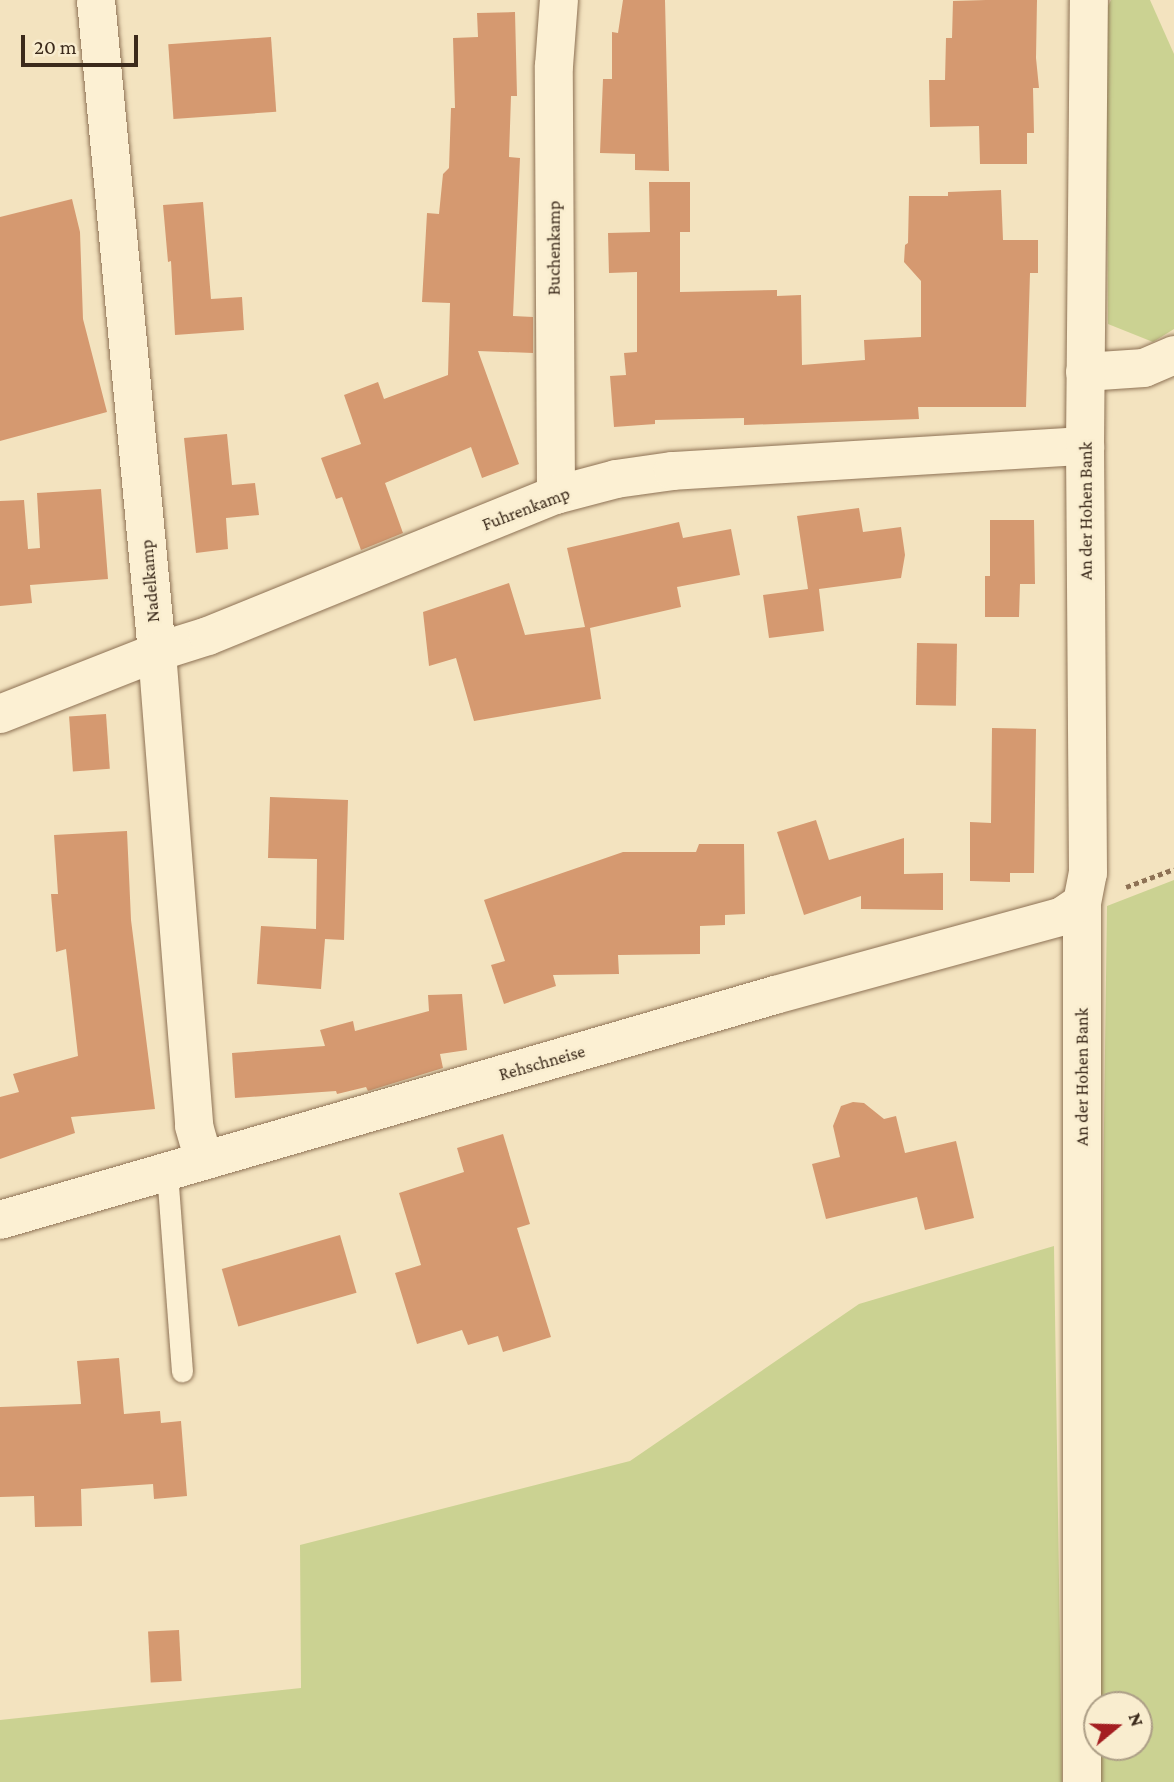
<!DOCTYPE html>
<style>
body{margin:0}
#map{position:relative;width:1174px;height:1782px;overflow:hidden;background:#f3e3bf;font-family:"Crimson Pro",serif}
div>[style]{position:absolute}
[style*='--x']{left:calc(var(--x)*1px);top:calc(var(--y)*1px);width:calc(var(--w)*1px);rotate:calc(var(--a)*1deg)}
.green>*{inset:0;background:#cbd292}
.building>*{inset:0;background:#d59970;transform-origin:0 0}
.path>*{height:4.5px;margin-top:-2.25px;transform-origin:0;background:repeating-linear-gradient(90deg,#8e7255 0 5px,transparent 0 8.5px)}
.roads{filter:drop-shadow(0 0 2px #8e7255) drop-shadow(0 0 2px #8e7255)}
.lane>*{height:21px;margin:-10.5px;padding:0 10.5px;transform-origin:10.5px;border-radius:10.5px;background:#fcf0d3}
.street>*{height:38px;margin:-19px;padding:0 19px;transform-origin:19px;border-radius:19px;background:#fcf0d3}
span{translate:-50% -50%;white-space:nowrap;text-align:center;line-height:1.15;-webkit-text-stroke:5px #f9edcf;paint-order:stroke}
.street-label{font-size:18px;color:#3b2a1b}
.north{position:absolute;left:1083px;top:1691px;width:70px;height:70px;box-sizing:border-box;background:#f9edcf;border:2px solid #ad9f87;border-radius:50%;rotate:71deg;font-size:19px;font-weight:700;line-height:28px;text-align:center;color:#3b2a1b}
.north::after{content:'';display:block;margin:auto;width:24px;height:32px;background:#a41e21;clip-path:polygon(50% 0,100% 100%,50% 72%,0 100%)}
.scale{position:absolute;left:21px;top:35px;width:117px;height:32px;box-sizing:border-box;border:4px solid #3b2a1b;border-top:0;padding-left:9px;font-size:21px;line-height:24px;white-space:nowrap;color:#3b2a1b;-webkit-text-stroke:5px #f9edcf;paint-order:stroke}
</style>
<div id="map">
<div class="green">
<div style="clip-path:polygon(1111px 0,1150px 0,1174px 54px,1174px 329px,1153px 342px,1108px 324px,1106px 10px)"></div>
<div style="clip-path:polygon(evenodd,1174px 880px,1174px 1782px,1095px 1782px,1107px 906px,1174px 880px,1097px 1705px,1139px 1705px,1139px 1747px,1097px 1747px,1097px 1705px)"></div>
<div style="clip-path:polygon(1054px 1246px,1062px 1782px,0 1782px,0 1720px,301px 1688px,300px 1545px,630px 1461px,859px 1304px)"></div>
</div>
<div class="building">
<div style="clip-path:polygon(623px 0,665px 0,669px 171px,635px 170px,635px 154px,600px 153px,603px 79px,612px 79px,612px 32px,618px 33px)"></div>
<div style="clip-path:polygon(986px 0,1037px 0,1036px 58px,1039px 88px,1033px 88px,1034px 133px,1027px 133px,1027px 164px,980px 164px,979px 126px,930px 127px,929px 80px,945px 80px,946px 38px,952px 38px,953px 1px)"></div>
<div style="clip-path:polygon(515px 12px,517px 96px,511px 96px,509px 157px,520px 158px,513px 316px,533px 317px,533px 353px,478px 351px,519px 464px,482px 478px,471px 447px,385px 483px,403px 533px,361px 550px,342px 497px,336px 499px,321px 458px,361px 444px,344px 395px,378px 382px,384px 399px,448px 375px,450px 303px,422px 302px,427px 213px,439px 214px,443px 174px,449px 168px,451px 108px,455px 108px,453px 38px,478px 37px,477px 13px)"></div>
<div style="left:271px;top:37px;width:75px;height:103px;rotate:86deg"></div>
<div style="clip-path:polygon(649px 182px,690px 182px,690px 232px,680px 232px,680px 292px,777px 290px,777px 296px,801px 295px,802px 365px,865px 360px,864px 340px,921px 337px,921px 281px,904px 262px,905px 245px,908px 243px,909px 196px,948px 196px,948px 192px,1001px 190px,1003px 240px,1038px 240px,1038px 273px,1030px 273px,1026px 407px,918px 407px,919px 419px,744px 425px,744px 418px,655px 420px,655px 424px,614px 427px,610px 376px,626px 375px,624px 353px,637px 352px,637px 272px,609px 273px,608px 233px,650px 232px)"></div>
<div style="clip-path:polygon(72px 199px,80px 232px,83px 319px,107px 412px,0 441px,0 217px)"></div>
<div style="clip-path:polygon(203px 202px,211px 299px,242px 297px,244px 330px,175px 335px,171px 261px,168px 262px,163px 205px)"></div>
<div style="clip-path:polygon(227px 434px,232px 485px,255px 483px,259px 515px,226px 518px,228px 549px,196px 553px,184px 438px)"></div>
<div style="clip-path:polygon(101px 489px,108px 579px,30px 585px,32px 603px,0 606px,0 501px,24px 500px,28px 549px,40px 548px,37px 493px)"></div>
<div style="clip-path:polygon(859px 508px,863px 532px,901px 527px,905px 555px,901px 578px,819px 589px,824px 631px,769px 638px,763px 595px,808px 589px,797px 516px)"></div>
<div style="clip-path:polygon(990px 520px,1034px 520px,1035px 584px,1020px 584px,1019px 617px,985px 617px,985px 576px,990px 576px)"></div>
<div style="clip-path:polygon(679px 522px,683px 538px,731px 529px,740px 575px,677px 587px,681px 607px,590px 628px,601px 699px,474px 721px,456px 658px,429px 666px,423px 612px,509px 583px,525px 635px,585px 627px,567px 548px)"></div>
<div style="left:917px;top:643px;width:40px;height:62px;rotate:1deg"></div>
<div style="left:106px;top:714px;width:55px;height:37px;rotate:86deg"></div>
<div style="clip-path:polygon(992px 728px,1036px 729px,1034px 873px,1010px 873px,1010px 882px,970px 881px,970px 822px,991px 823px)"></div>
<div style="clip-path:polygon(270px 797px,348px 800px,344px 940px,325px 939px,321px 989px,257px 984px,261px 926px,316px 929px,317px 859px,268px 858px)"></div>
<div style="clip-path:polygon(816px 820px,829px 860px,904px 838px,904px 874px,943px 873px,943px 910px,861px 909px,861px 896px,804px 915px,777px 832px)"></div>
<div style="clip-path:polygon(127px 831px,131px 920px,155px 1109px,71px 1117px,75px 1133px,0 1159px,0 1097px,19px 1092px,13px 1074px,78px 1056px,66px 949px,56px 952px,51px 894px,58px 894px,54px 835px)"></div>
<div style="clip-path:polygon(699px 844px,744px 844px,745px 914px,725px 915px,725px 925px,700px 926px,700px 954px,618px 955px,619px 974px,553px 975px,556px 986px,504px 1004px,491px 965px,505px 961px,484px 900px,623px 852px,696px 852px)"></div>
<div style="clip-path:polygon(462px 994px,467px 1050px,440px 1054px,443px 1068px,368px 1091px,366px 1087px,337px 1094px,336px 1091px,235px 1098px,232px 1053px,325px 1046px,320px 1030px,353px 1021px,355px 1031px,429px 1011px,428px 995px)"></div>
<div style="clip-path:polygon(853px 1102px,864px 1103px,884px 1119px,896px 1116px,905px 1153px,956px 1141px,974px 1218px,925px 1230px,917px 1197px,826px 1219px,812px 1164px,840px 1157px,833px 1126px,841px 1106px)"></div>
<div style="clip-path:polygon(503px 1134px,530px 1224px,517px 1228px,551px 1337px,503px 1352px,498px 1336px,468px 1345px,462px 1330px,417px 1344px,395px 1273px,421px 1265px,399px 1193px,464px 1172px,457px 1148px)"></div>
<div style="left:340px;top:1235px;width:60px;height:123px;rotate:74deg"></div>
<div style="clip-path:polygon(119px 1358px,124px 1414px,160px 1411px,161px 1423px,181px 1421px,187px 1496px,154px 1499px,153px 1484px,81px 1489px,82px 1526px,35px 1527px,34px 1496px,0 1497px,0 1407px,81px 1404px,77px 1361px)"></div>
<div style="left:179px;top:1630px;width:51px;height:31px;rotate:87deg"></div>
</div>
<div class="path">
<div style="--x:1126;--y:887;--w:51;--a:-20.6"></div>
</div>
<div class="roads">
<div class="lane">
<div style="--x:167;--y:1172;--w:200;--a:85.7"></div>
</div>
<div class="street">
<div style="--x:96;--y:0;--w:655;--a:84.66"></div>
<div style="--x:157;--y:652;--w:475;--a:85.5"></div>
<div style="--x:194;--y:1126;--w:36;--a:74"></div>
<div style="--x:1085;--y:372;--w:59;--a:-3.9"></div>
<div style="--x:1144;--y:368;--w:33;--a:-23"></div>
<div style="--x:556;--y:495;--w:429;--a:-90.3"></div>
<div style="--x:554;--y:66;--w:66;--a:-85.7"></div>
<div style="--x:0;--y:714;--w:169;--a:-21.5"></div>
<div style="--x:157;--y:652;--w:53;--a:-17.4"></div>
<div style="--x:208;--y:636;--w:375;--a:-22.1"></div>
<div style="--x:556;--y:495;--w:62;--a:-14.9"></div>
<div style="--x:616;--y:479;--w:58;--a:-8"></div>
<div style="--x:673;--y:471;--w:413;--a:-3.5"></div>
<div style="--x:0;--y:1220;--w:807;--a:-16.19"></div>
<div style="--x:775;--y:995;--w:296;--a:-15.3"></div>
<div style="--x:1061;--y:917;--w:25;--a:-34"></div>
<div style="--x:1082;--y:1782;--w:879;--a:-90"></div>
<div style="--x:1082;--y:903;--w:31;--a:-79"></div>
<div style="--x:1088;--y:873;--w:427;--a:-90.4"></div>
<div style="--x:1085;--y:446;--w:446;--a:-89.5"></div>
</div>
</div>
<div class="street-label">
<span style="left:554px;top:248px;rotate:-90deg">Buchenkamp</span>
<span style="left:526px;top:509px;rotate:-21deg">Fuhrenkamp</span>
<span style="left:1086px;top:511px;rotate:-90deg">An der Hohen Bank</span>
<span style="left:150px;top:581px;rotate:-95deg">Nadelkamp</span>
<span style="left:542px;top:1063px;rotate:-16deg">Rehschneise</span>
<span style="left:1082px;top:1077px;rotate:-90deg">An der Hohen Bank</span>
</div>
<div class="north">N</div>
<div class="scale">20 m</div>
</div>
